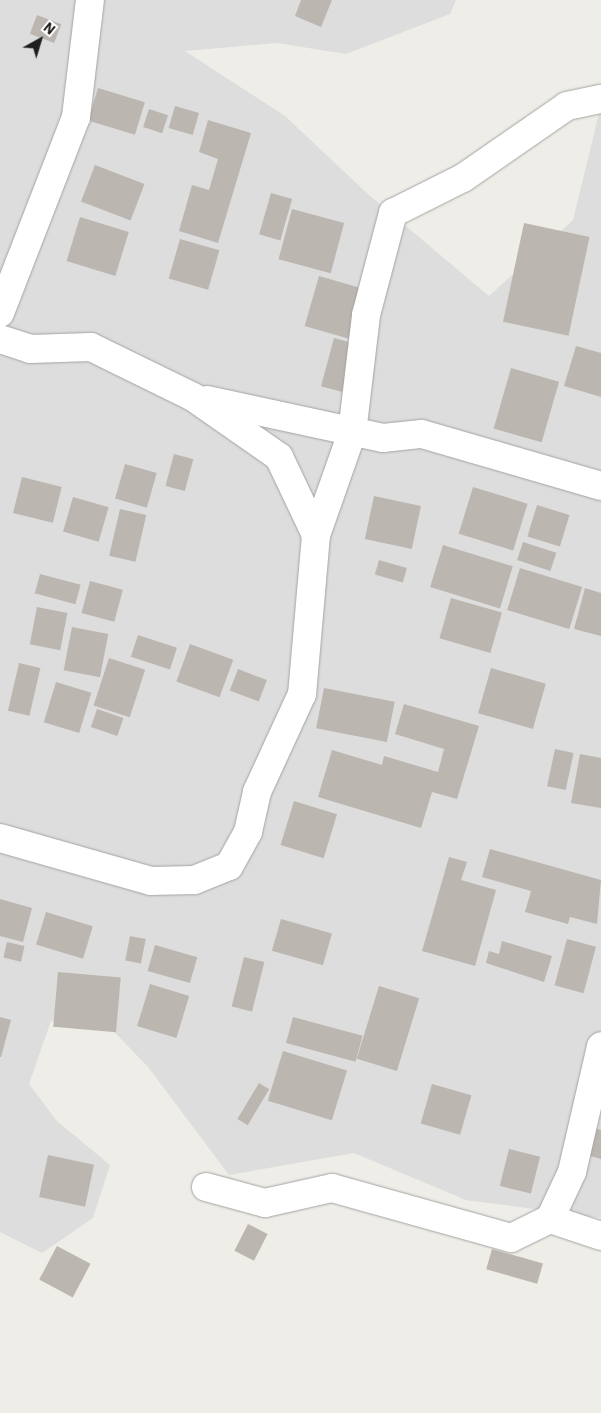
<!DOCTYPE html>
<style>
body{margin:0}
#map{position:relative;width:601px;height:1413px;overflow:hidden;background:#efede7;font-family:"IBM Plex Sans",sans-serif}
div>[style]{position:absolute}
[style*='--x']{left:calc(var(--x)*1px);top:calc(var(--y)*1px);width:calc(var(--w)*1px);rotate:calc(var(--a)*1deg)}
.residential>*{inset:0;background:#ddd}
.building>*{inset:0;background:#bcb6b0;transform-origin:0 0}
.roads{filter:drop-shadow(0 0 1px #a3a3a3) drop-shadow(0 0 1px #a3a3a3)}
.minor>*{height:28px;margin:-14px;padding:0 14px;transform-origin:14px;border-radius:14px;background:#fff}
span{translate:-50% -50%;white-space:nowrap;text-align:center;line-height:1.15;-webkit-text-stroke:5px #fff;paint-order:stroke}
.north{position:absolute;left:15px;top:15px;width:50px;height:50px;-webkit-text-stroke:4px #fff;paint-order:stroke;rotate:39deg;font-size:14px;font-weight:700;line-height:20px;text-align:center;color:#1f1f1f}
.north::after{content:'';display:block;margin:auto;width:18px;height:22px;background:#1f1f1f;clip-path:polygon(50% 0,100% 100%,50% 72%,0 100%)}
</style>
<div id="map">
<div class="residential">
<div style="clip-path:polygon(0 0,456px 0,450px 14px,346px 54px,277px 43px,185px 51px,285px 116px,369px 195px,489px 296px,573px 220px,601px 105px,601px 1218px,466px 1200px,354px 1153px,229px 1175px,148px 1067px,98px 1015px,51px 1021px,29px 1084px,57px 1121px,110px 1165px,93px 1218px,42px 1253px,0 1232px)"></div>
</div>
<div class="building">
<div style="clip-path:polygon(301px 0,332px 0,321px 27px,295px 16px)"></div>
<div style="left:37px;top:15px;width:26px;height:20px;rotate:21deg"></div>
<div style="left:98px;top:88px;width:49px;height:34px;rotate:17deg"></div>
<div style="left:175px;top:106px;width:25px;height:23px;rotate:16deg"></div>
<div style="left:149px;top:109px;width:20px;height:19px;rotate:18deg"></div>
<div style="clip-path:polygon(208px 120px,251px 133px,218px 243px,179px 231px,192px 185px,209px 190px,218px 159px,199px 152px)"></div>
<div style="left:95px;top:165px;width:53px;height:39px;rotate:21deg"></div>
<div style="left:271px;top:193px;width:22px;height:43px;rotate:16deg"></div>
<div style="left:292px;top:209px;width:54px;height:52px;rotate:15deg"></div>
<div style="left:80px;top:217px;width:51px;height:46px;rotate:17deg"></div>
<div style="left:524px;top:223px;width:67px;height:101px;rotate:12deg"></div>
<div style="left:180px;top:239px;width:41px;height:41px;rotate:16deg"></div>
<div style="left:319px;top:276px;width:46px;height:52px;rotate:16deg"></div>
<div style="left:334px;top:338px;width:23px;height:50px;rotate:15deg"></div>
<div style="clip-path:polygon(576px 346px,601px 353px,601px 397px,564px 386px)"></div>
<div style="left:511px;top:368px;width:50px;height:63px;rotate:16deg"></div>
<div style="left:174px;top:454px;width:20px;height:33px;rotate:15deg"></div>
<div style="left:125px;top:464px;width:33px;height:36px;rotate:16deg"></div>
<div style="left:22px;top:477px;width:41px;height:37px;rotate:14deg"></div>
<div style="left:473px;top:487px;width:57px;height:49px;rotate:17deg"></div>
<div style="left:374px;top:496px;width:48px;height:44px;rotate:12deg"></div>
<div style="left:73px;top:497px;width:37px;height:36px;rotate:16deg"></div>
<div style="left:537px;top:505px;width:34px;height:33px;rotate:17deg"></div>
<div style="left:120px;top:509px;width:27px;height:48px;rotate:13deg"></div>
<div style="left:523px;top:542px;width:35px;height:19px;rotate:18deg"></div>
<div style="left:443px;top:545px;width:73px;height:44px;rotate:17deg"></div>
<div style="left:379px;top:560px;width:29px;height:15px;rotate:16deg"></div>
<div style="left:520px;top:568px;width:65px;height:44px;rotate:17deg"></div>
<div style="left:40px;top:574px;width:42px;height:20px;rotate:15deg"></div>
<div style="left:90px;top:581px;width:34px;height:33px;rotate:15deg"></div>
<div style="clip-path:polygon(585px 588px,601px 593px,601px 636px,574px 629px)"></div>
<div style="left:451px;top:598px;width:53px;height:42px;rotate:16deg"></div>
<div style="left:37px;top:607px;width:31px;height:38px;rotate:11deg"></div>
<div style="left:72px;top:627px;width:37px;height:44px;rotate:11deg"></div>
<div style="left:138px;top:635px;width:41px;height:23px;rotate:18deg"></div>
<div style="left:190px;top:644px;width:46px;height:40px;rotate:20deg"></div>
<div style="left:109px;top:658px;width:38px;height:50px;rotate:18deg"></div>
<div style="left:19px;top:663px;width:22px;height:49px;rotate:13deg"></div>
<div style="left:491px;top:668px;width:57px;height:47px;rotate:16deg"></div>
<div style="left:238px;top:669px;width:31px;height:23px;rotate:21deg"></div>
<div style="left:56px;top:682px;width:37px;height:42px;rotate:17deg"></div>
<div style="left:324px;top:688px;width:72px;height:41px;rotate:11deg"></div>
<div style="clip-path:polygon(404px 704px,479px 726px,457px 799px,432px 792px,421px 828px,318px 797px,332px 750px,382px 765px,384px 756px,438px 772px,444px 749px,395px 734px)"></div>
<div style="left:97px;top:709px;width:28px;height:19px;rotate:19deg"></div>
<div style="left:555px;top:749px;width:19px;height:38px;rotate:12deg"></div>
<div style="clip-path:polygon(580px 754px,601px 758px,601px 808px,571px 803px)"></div>
<div style="left:294px;top:801px;width:45px;height:46px;rotate:17deg"></div>
<div style="clip-path:polygon(490px 849px,601px 880px,597px 924px,570px 917px,568px 924px,525px 912px,531px 891px,482px 877px)"></div>
<div style="clip-path:polygon(449px 857px,467px 862px,461px 880px,496px 890px,475px 966px,422px 951px)"></div>
<div style="clip-path:polygon(0 899px,32px 908px,23px 942px,0 936px)"></div>
<div style="left:46px;top:912px;width:49px;height:34px;rotate:17deg"></div>
<div style="left:281px;top:919px;width:53px;height:33px;rotate:16deg"></div>
<div style="left:130px;top:936px;width:16px;height:25px;rotate:11deg"></div>
<div style="left:567px;top:939px;width:30px;height:48px;rotate:15deg"></div>
<div style="clip-path:polygon(502px 941px,552px 956px,544px 982px,486px 963px,489px 951px,499px 954px)"></div>
<div style="left:7px;top:942px;width:18px;height:16px;rotate:13deg"></div>
<div style="left:155px;top:945px;width:44px;height:27px;rotate:16deg"></div>
<div style="left:244px;top:957px;width:21px;height:51px;rotate:14deg"></div>
<div style="left:58px;top:972px;width:63px;height:55px;rotate:5deg"></div>
<div style="left:150px;top:984px;width:41px;height:44px;rotate:17deg"></div>
<div style="left:379px;top:986px;width:42px;height:76px;rotate:17deg"></div>
<div style="clip-path:polygon(0 1017px,11px 1020px,1px 1057px,0 1057px)"></div>
<div style="left:293px;top:1017px;width:72px;height:27px;rotate:15deg"></div>
<div style="left:283px;top:1051px;width:67px;height:52px;rotate:17deg"></div>
<div style="left:259px;top:1083px;width:12px;height:42px;rotate:31deg"></div>
<div style="left:432px;top:1084px;width:41px;height:41px;rotate:16deg"></div>
<div style="clip-path:polygon(594px 1128px,601px 1130px,601px 1159px,587px 1155px)"></div>
<div style="left:509px;top:1149px;width:32px;height:38px;rotate:14deg"></div>
<div style="left:48px;top:1155px;width:47px;height:43px;rotate:12deg"></div>
<div style="left:248px;top:1224px;width:22px;height:30px;rotate:27deg"></div>
<div style="left:57px;top:1246px;width:38px;height:38px;rotate:28deg"></div>
<div style="left:492px;top:1249px;width:53px;height:21px;rotate:16deg"></div>
</div>
<div class="roads">
<div class="minor">
<div style="--x:0;--y:313;--w:210;--a:-68.8"></div>
<div style="--x:76;--y:117;--w:118;--a:-83.2"></div>
<div style="--x:0;--y:339;--w:32;--a:18"></div>
<div style="--x:30;--y:349;--w:61;--a:-1.9"></div>
<div style="--x:91;--y:347;--w:114;--a:26.1"></div>
<div style="--x:193;--y:397;--w:105;--a:34.9"></div>
<div style="--x:279;--y:457;--w:86;--a:64.6"></div>
<div style="--x:316;--y:535;--w:160;--a:95"></div>
<div style="--x:302;--y:694;--w:108;--a:114.7"></div>
<div style="--x:257;--y:792;--w:41;--a:102.7"></div>
<div style="--x:248;--y:832;--w:39;--a:119"></div>
<div style="--x:229;--y:866;--w:38;--a:158"></div>
<div style="--x:194;--y:880;--w:43;--a:178.7"></div>
<div style="--x:151;--y:881;--w:157;--a:-164.1"></div>
<div style="--x:207;--y:400;--w:180;--a:12.2"></div>
<div style="--x:383;--y:438;--w:39;--a:-6"></div>
<div style="--x:422;--y:434;--w:186;--a:16.2"></div>
<div style="--x:316;--y:535;--w:108;--a:-70.6"></div>
<div style="--x:352;--y:433;--w:119;--a:-83.2"></div>
<div style="--x:366;--y:315;--w:106;--a:-75.2"></div>
<div style="--x:393;--y:213;--w:78;--a:-26.6"></div>
<div style="--x:463;--y:178;--w:126;--a:-34.7"></div>
<div style="--x:567;--y:106;--w:35;--a:-12"></div>
<div style="--x:206;--y:1187;--w:61;--a:15.2"></div>
<div style="--x:265;--y:1203;--w:69;--a:-12.6"></div>
<div style="--x:332;--y:1188;--w:186;--a:15.6"></div>
<div style="--x:511;--y:1238;--w:43;--a:-26"></div>
<div style="--x:550;--y:1219;--w:52;--a:-64.9"></div>
<div style="--x:572;--y:1172;--w:129;--a:-77"></div>
<div style="--x:550;--y:1219;--w:54;--a:18.4"></div>
</div>
</div>
<div class="north">N</div>
</div>
